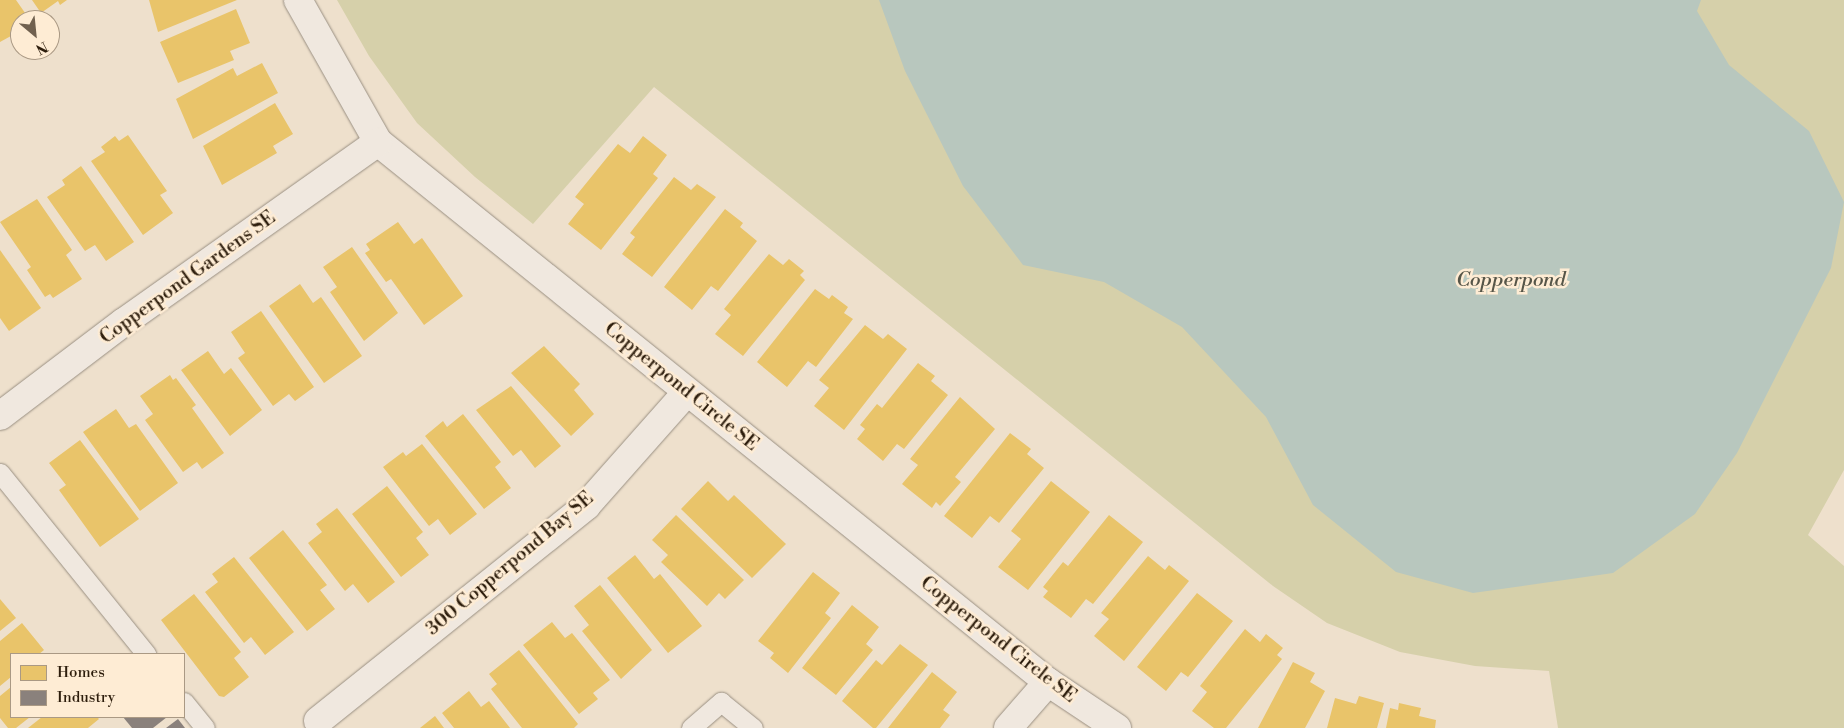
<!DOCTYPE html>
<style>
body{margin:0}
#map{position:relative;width:1844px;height:728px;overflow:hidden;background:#eee0cc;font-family:"Libre Bodoni",serif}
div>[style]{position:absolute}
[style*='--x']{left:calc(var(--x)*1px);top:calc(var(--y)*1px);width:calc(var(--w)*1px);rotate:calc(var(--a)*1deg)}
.green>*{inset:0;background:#d6d0aa}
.water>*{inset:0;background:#b8c7be}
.homes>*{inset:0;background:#e9c46a}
.industry>*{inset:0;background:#8a817c}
.roads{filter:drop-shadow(0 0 1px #998f82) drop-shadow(0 0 1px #998f82)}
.service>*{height:19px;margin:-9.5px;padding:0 9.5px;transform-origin:9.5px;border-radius:9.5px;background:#f0e8df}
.minor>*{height:28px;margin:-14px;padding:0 14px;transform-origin:14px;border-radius:14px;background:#f0e8df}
span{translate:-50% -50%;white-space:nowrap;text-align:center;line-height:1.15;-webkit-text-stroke:5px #feecd4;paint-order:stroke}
.street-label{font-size:19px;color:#2d1d0c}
.water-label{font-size:20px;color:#565548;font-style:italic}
.legend{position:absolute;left:10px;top:653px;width:175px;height:65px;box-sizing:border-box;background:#feecd4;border:1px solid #aa9984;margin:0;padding:6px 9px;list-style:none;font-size:15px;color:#2d1d0c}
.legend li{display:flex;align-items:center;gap:10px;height:25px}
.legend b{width:25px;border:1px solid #aa9984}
.north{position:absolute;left:10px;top:10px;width:50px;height:50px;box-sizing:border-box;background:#feecd4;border:1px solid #aa9984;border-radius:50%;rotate:152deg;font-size:14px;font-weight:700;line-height:20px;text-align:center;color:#2d1d0c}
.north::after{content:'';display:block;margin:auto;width:18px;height:22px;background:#71614f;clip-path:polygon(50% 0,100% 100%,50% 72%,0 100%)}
</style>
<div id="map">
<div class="green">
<div style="clip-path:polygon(337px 0,1844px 0,1844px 470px,1808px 535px,1844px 566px,1844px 728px,1558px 728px,1549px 671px,1475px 666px,1400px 652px,1327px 623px,1273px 586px,654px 87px,533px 224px,475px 177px,417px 123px,369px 56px)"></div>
</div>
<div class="water">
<div style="clip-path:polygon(879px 0,1701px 0,1697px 11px,1729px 65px,1809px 131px,1844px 202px,1831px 268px,1737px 453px,1695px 514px,1613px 573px,1473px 593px,1396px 572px,1313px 505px,1266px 417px,1182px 327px,1104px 282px,1023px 265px,963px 186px,905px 71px)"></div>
</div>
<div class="homes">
<div style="clip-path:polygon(0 0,16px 0,30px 20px,20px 20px,20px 31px,0 42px)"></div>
<div style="clip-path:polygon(32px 0,67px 0,60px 5px,58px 1px,41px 13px)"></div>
<div style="clip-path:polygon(149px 0,237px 0,158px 32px)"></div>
<div style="clip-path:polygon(236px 9px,250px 43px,230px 51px,234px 60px,178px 83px,160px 42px)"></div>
<div style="clip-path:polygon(262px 63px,278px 93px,193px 139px,176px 99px,233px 68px,237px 76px)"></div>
<div style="clip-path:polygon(275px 103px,293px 134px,273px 146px,277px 153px,222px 185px,203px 146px)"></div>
<div style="clip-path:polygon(128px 135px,167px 191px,160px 195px,173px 213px,143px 235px,91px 161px,105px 152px,101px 147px,115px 136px,119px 141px)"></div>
<div style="clip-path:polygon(643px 136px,667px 155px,653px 174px,658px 178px,601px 250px,568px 224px,584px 204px,575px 197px,618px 144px,630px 153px)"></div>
<div style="clip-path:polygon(81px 166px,134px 242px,106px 261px,95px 245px,85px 251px,47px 197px,65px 185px,62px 180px)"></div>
<div style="clip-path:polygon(674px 177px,691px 190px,697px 184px,716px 197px,652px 277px,622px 254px,635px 237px,630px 233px)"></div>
<div style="clip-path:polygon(37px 199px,72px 250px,66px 255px,82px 279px,53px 298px,50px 294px,45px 297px,27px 270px,31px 267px,0 222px)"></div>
<div style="clip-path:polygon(725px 209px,743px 223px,740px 227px,757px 241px,718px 291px,711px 286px,692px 310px,664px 287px)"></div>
<div style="clip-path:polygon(398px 222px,414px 244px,422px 238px,463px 296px,424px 325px,391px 279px,386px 282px,365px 253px,370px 250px,366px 244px)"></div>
<div style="clip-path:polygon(352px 247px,398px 313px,364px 341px,330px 292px,337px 287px,323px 267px)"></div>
<div style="clip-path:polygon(0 250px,41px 308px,9px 331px,0 318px)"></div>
<div style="clip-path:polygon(769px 254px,783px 265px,789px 259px,804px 271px,800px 275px,805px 280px,743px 356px,715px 334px,731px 315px,724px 309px)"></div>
<div style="clip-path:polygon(300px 284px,313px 303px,321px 297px,362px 356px,324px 383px,269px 306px)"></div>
<div style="clip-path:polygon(815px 289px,829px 299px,832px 295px,848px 307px,844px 313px,853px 319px,816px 367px,808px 361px,787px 387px,757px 362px)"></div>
<div style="clip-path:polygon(261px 311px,314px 387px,295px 401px,289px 394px,273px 406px,238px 358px,245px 353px,231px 332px)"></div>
<div style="clip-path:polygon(865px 325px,883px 339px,888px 334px,907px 349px,844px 430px,814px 406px,829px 388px,819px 380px)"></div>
<div style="clip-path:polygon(544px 346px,580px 384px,574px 390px,594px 414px,571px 436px,511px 373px)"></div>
<div style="clip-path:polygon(208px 351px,224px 374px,231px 368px,262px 410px,230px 436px,181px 370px)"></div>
<div style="clip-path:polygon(918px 363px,935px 376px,931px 381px,948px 395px,904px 449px,897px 444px,883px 461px,857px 439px,865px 429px,860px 425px,877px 404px,882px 408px)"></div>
<div style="clip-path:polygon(170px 375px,173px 380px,176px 378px,196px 405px,192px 408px,224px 453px,202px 469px,197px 462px,183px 472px,145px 420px,153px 414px,140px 396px)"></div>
<div style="clip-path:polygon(511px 386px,561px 446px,535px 468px,521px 450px,513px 456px,476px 410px)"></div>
<div style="clip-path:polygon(960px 397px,995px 429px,955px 477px,961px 482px,940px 506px,936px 502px,932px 508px,902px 484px,918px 465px,910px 459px)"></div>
<div style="clip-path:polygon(116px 409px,129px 428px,136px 424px,178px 483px,140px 511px,83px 432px)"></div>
<div style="clip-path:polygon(463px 414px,501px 462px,495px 467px,511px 488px,484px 509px,425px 436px,443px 421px,447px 427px)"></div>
<div style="clip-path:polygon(1010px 433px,1031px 449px,1027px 454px,1044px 468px,999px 523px,990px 516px,972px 538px,944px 516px)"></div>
<div style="clip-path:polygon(80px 440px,139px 519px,100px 547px,59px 490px,66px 485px,49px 463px)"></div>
<div style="clip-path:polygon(422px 444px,477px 514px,450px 535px,438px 519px,429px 526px,383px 467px,403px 452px,406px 456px)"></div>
<div style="clip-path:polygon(708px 481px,728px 501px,734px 495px,786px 544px,752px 578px,681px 509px)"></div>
<div style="clip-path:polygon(1051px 481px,1090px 512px,1028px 590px,998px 567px,1021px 539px,1011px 531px)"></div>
<div style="clip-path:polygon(387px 486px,423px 532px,416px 538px,429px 555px,401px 577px,352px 514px)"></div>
<div style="clip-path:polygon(337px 508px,395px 582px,368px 603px,353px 584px,345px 591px,308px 543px,322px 532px,316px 524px)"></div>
<div style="clip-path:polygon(676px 515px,744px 580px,725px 599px,719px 593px,707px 606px,661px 562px,668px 555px,652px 540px)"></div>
<div style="clip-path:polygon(1109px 515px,1143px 542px,1093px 604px,1086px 599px,1071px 618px,1043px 597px,1048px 591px,1043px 587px,1063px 562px,1068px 566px)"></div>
<div style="clip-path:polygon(283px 530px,327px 585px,320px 590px,335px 609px,307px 631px,249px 558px)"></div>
<div style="clip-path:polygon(635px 555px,654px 579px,660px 574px,702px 626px,668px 653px,607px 578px)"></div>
<div style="clip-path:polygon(1148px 556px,1165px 570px,1169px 565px,1189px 581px,1124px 661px,1094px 636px,1109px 619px,1101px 613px)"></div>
<div style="clip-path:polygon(234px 557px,294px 632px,265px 655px,251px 637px,244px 643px,205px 592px,218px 582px,212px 574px)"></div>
<div style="clip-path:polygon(813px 572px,840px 593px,825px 613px,831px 618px,788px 673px,770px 658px,774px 653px,758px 641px)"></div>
<div style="clip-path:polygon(600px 585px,652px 650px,621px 679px,582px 631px,589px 625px,574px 606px)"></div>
<div style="clip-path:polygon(1197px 593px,1233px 621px,1188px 677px,1181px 672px,1166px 691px,1137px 667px)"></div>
<div style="clip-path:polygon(194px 594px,241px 652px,234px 658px,249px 677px,224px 697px,219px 696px,161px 620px)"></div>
<div style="clip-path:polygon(0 599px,16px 618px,0 631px)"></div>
<div style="clip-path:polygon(852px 605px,879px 627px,866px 644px,873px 650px,836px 695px,802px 668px)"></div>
<div style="clip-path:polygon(552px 622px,565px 638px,572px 633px,610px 680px,593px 693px,598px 699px,579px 714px,523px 645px)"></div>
<div style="clip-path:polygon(22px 623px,44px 650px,39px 654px,11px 654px,11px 677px,0 686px,0 641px)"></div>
<div style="clip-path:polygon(1245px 629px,1260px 642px,1266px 634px,1283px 648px,1277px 655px,1282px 659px,1226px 728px,1214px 728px,1192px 711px,1207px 692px,1200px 686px)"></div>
<div style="clip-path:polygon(900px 644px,928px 665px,876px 728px,873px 728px,842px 701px,876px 660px,882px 665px)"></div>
<div style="clip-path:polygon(519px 650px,578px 724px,574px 728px,522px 728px,491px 689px,497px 684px,489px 674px)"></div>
<div style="clip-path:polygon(1293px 662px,1315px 673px,1310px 682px,1325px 691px,1305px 728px,1258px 728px)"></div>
<div style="clip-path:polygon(932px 672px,957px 692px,943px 710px,950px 715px,940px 728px,888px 728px)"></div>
<div style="clip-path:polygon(11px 687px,11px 717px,30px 717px,16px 728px,8px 728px,0 718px,0 696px)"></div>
<div style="clip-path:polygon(469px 691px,481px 707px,489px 701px,510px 728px,454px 728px,442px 713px)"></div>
<div style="clip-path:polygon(1359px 696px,1384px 703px,1377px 728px,1327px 728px,1335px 698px,1356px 704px)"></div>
<div style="clip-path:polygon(1399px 703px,1421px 708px,1419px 716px,1436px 720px,1435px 728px,1386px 728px,1390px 708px,1398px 710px)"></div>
<div style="clip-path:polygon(435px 716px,444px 728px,420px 728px)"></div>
<div style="clip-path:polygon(42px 717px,97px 717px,99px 719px,88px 728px,28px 728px)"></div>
</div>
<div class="industry">
<div style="clip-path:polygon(123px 717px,167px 717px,153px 728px,132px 728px)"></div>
<div style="clip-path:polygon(178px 719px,185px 728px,166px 728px)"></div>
</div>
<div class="roads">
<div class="service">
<div style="--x:0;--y:473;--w:233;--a:51.1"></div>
<div style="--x:184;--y:702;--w:33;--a:51"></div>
<div style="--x:691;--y:728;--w:40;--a:-41"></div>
<div style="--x:721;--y:702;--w:41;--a:39.1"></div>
</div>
<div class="minor">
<div style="--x:298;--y:0;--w:163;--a:60.6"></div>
<div style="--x:378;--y:142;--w:861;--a:38.87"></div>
<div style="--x:1048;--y:682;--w:83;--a:33.7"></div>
<div style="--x:0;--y:416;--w:156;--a:-37.2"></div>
<div style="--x:124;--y:322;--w:311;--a:-35.3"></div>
<div style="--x:318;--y:721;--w:344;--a:-38.7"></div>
<div style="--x:586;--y:506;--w:152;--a:-48.5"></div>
<div style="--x:1008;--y:728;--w:61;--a:-49"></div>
</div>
</div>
<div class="street-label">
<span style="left:188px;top:278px;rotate:-36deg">Copperpond Gardens SE</span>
<span style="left:681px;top:387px;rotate:39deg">Copperpond Circle SE</span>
<span style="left:510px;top:564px;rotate:-40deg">300 Copperpond Bay SE</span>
<span style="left:998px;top:640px;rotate:38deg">Copperpond Circle SE</span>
</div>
<div class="water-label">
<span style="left:1511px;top:280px">Copperpond</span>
</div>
<ul class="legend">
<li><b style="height:14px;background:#e9c46a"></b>Homes</li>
<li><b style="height:14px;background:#8a817c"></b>Industry</li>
</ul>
<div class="north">N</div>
</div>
